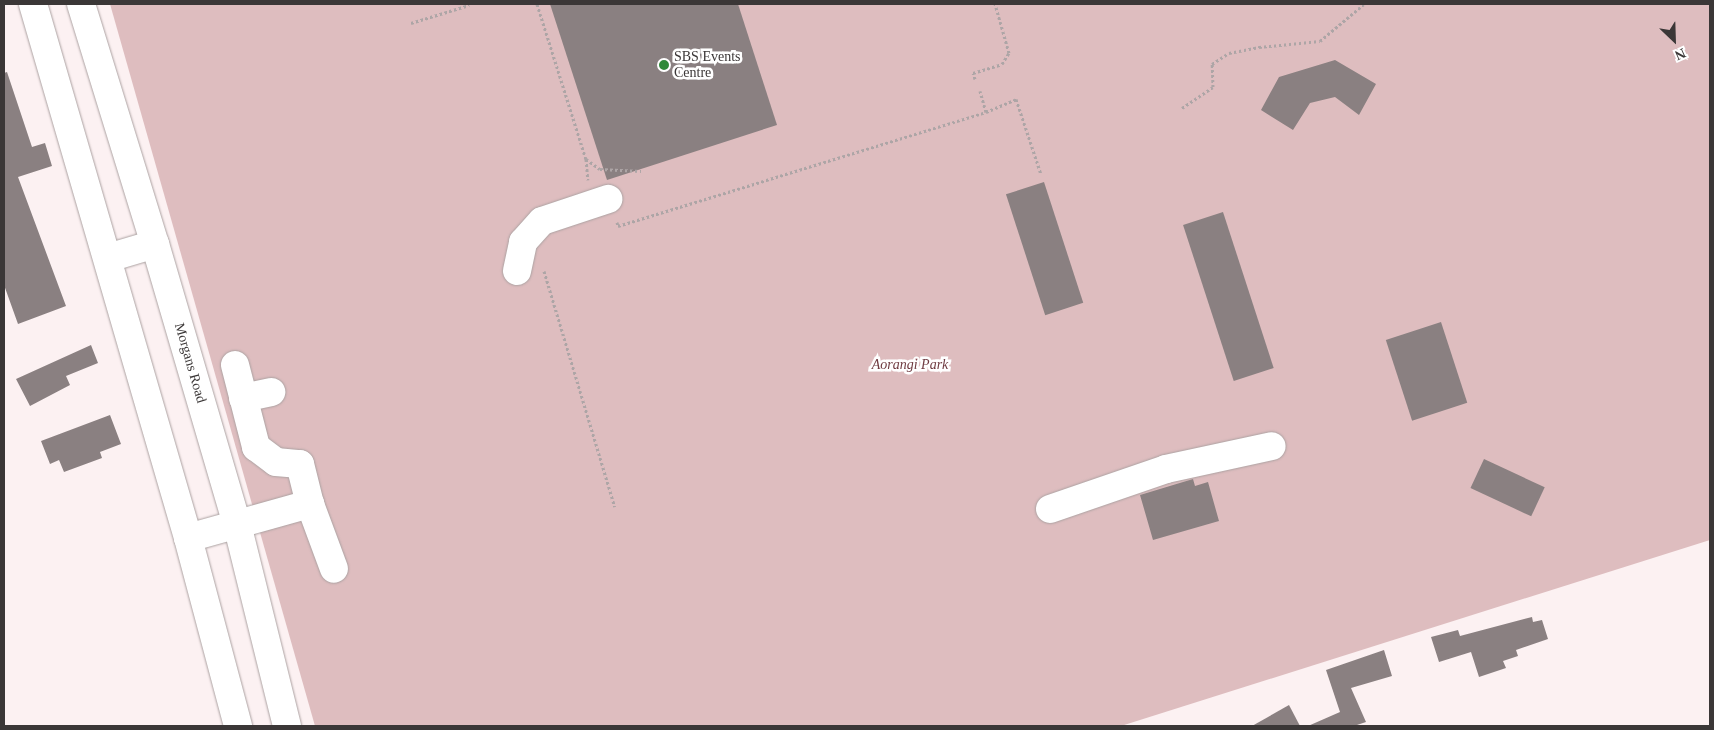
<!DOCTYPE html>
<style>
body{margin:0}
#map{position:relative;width:1714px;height:730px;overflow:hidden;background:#fcf1f2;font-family:"Times New Roman",serif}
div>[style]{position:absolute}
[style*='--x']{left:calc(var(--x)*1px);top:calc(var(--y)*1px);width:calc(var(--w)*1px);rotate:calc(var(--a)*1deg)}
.green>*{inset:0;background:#debdbf}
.building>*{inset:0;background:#8a8081;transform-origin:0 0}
.path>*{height:3px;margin-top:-1.5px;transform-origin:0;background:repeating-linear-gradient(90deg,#ada5a6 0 2.5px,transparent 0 5px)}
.roads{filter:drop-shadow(0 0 1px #aca2a2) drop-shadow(0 0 1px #aca2a2)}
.minor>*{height:28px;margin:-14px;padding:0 14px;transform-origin:14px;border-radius:14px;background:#fff}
.dots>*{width:14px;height:14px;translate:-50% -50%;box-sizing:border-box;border:2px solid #fff;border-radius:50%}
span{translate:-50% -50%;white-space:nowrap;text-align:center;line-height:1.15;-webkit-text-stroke:5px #fff;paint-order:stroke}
.poi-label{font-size:14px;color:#3b3737}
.left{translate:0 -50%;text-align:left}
.street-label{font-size:14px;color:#3b3737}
.park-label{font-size:14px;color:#6f3b41;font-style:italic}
.frame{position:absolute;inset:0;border:5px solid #3b3737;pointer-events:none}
.north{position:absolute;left:1649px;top:15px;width:50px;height:50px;-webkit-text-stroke:4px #fff;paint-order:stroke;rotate:156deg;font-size:14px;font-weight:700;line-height:20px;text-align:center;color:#3b3737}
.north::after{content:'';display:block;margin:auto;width:18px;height:22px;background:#3b3737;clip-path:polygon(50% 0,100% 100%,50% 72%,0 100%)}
</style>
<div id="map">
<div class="green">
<div style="clip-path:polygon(110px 4px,1710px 4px,1710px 540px,1121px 726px,315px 726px)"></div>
</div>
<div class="building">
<div style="clip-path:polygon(550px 4px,738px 4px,777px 125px,607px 180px)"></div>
<div style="clip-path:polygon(1335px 60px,1376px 84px,1359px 115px,1335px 97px,1310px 103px,1293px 130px,1261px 110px,1279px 77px)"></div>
<div style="clip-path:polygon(7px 72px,32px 147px,45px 143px,52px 166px,18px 177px,66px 306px,18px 324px,4px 285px,4px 73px)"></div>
<div style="left:1044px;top:182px;width:127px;height:40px;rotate:72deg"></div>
<div style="left:1223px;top:212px;width:164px;height:42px;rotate:72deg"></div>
<div style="left:1441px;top:322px;width:85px;height:58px;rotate:72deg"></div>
<div style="clip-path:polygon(91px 345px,98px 363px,66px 376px,70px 385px,30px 406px,16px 379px)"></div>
<div style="clip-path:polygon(110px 415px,121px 444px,100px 452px,102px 458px,64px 472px,59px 460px,50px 464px,41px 441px)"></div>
<div style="left:1484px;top:459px;width:67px;height:32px;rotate:25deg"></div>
<div style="clip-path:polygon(1193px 479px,1195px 486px,1208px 482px,1219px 521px,1153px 540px,1140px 495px)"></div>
<div style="clip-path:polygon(1532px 617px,1533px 622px,1542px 620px,1548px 639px,1516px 650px,1518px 656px,1503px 661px,1506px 668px,1479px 677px,1471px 652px,1439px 662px,1431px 637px,1458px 630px,1460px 636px)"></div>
<div style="clip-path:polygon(1384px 650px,1392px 676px,1351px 688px,1366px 722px,1354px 726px,1308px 726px,1340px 712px,1326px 670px)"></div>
<div style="clip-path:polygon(1289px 705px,1300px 726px,1252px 726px)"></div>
</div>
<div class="path">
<div style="--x:537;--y:4;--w:163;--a:72.5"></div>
<div style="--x:586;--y:159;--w:17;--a:36"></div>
<div style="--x:600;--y:169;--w:41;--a:2.8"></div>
<div style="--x:411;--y:23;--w:61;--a:-17.2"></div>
<div style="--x:975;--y:79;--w:6;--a:-108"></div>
<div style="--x:973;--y:73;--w:30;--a:-17"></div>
<div style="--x:1002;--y:64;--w:13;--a:-58"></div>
<div style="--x:1009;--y:53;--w:51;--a:-105.9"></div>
<div style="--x:1182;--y:108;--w:37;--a:-34"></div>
<div style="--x:1213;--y:87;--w:23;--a:-92"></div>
<div style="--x:1212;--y:64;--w:20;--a:-33"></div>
<div style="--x:1229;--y:53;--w:31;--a:-11"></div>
<div style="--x:1259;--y:47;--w:61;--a:-5.6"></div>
<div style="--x:1320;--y:41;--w:57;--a:-40.1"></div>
<div style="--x:986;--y:112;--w:33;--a:-23"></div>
<div style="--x:1016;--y:99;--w:79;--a:71.6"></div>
<div style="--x:586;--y:159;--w:21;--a:85"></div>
<div style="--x:617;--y:222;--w:4;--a:76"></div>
<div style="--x:618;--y:226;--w:385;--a:-17.2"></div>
<div style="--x:986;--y:112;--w:22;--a:-106"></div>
<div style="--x:544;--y:271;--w:246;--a:73.3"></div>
</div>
<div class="roads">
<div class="minor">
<div style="--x:33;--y:4;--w:556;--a:73.81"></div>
<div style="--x:188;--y:538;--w:195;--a:75.1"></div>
<div style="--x:81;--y:4;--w:251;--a:72.9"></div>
<div style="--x:155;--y:244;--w:292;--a:73.7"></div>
<div style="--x:237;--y:524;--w:208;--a:76.1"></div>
<div style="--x:108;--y:258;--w:49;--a:-16.6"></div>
<div style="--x:517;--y:271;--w:30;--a:-78"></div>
<div style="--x:523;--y:242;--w:28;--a:-48"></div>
<div style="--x:542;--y:221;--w:70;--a:-18.4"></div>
<div style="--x:235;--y:365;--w:85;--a:75.6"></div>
<div style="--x:256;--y:447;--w:25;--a:37"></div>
<div style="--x:276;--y:462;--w:24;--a:5"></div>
<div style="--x:300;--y:464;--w:41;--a:76"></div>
<div style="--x:243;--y:398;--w:29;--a:-12"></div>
<div style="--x:1050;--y:509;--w:123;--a:-19"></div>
<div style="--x:1166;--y:469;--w:108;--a:-12.2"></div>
<div style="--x:188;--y:538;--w:127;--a:-15.6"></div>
<div style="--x:310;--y:504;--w:69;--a:69.7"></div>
</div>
</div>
<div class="dots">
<div style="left:664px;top:65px;background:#2f8939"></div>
</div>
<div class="poi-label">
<span class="left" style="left:674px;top:65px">SBS Events<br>Centre</span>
</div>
<div class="street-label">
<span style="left:190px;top:363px;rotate:74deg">Morgans Road</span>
</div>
<div class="park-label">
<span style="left:910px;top:365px">Aorangi Park</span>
</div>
<div class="frame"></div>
<div class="north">N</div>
</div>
